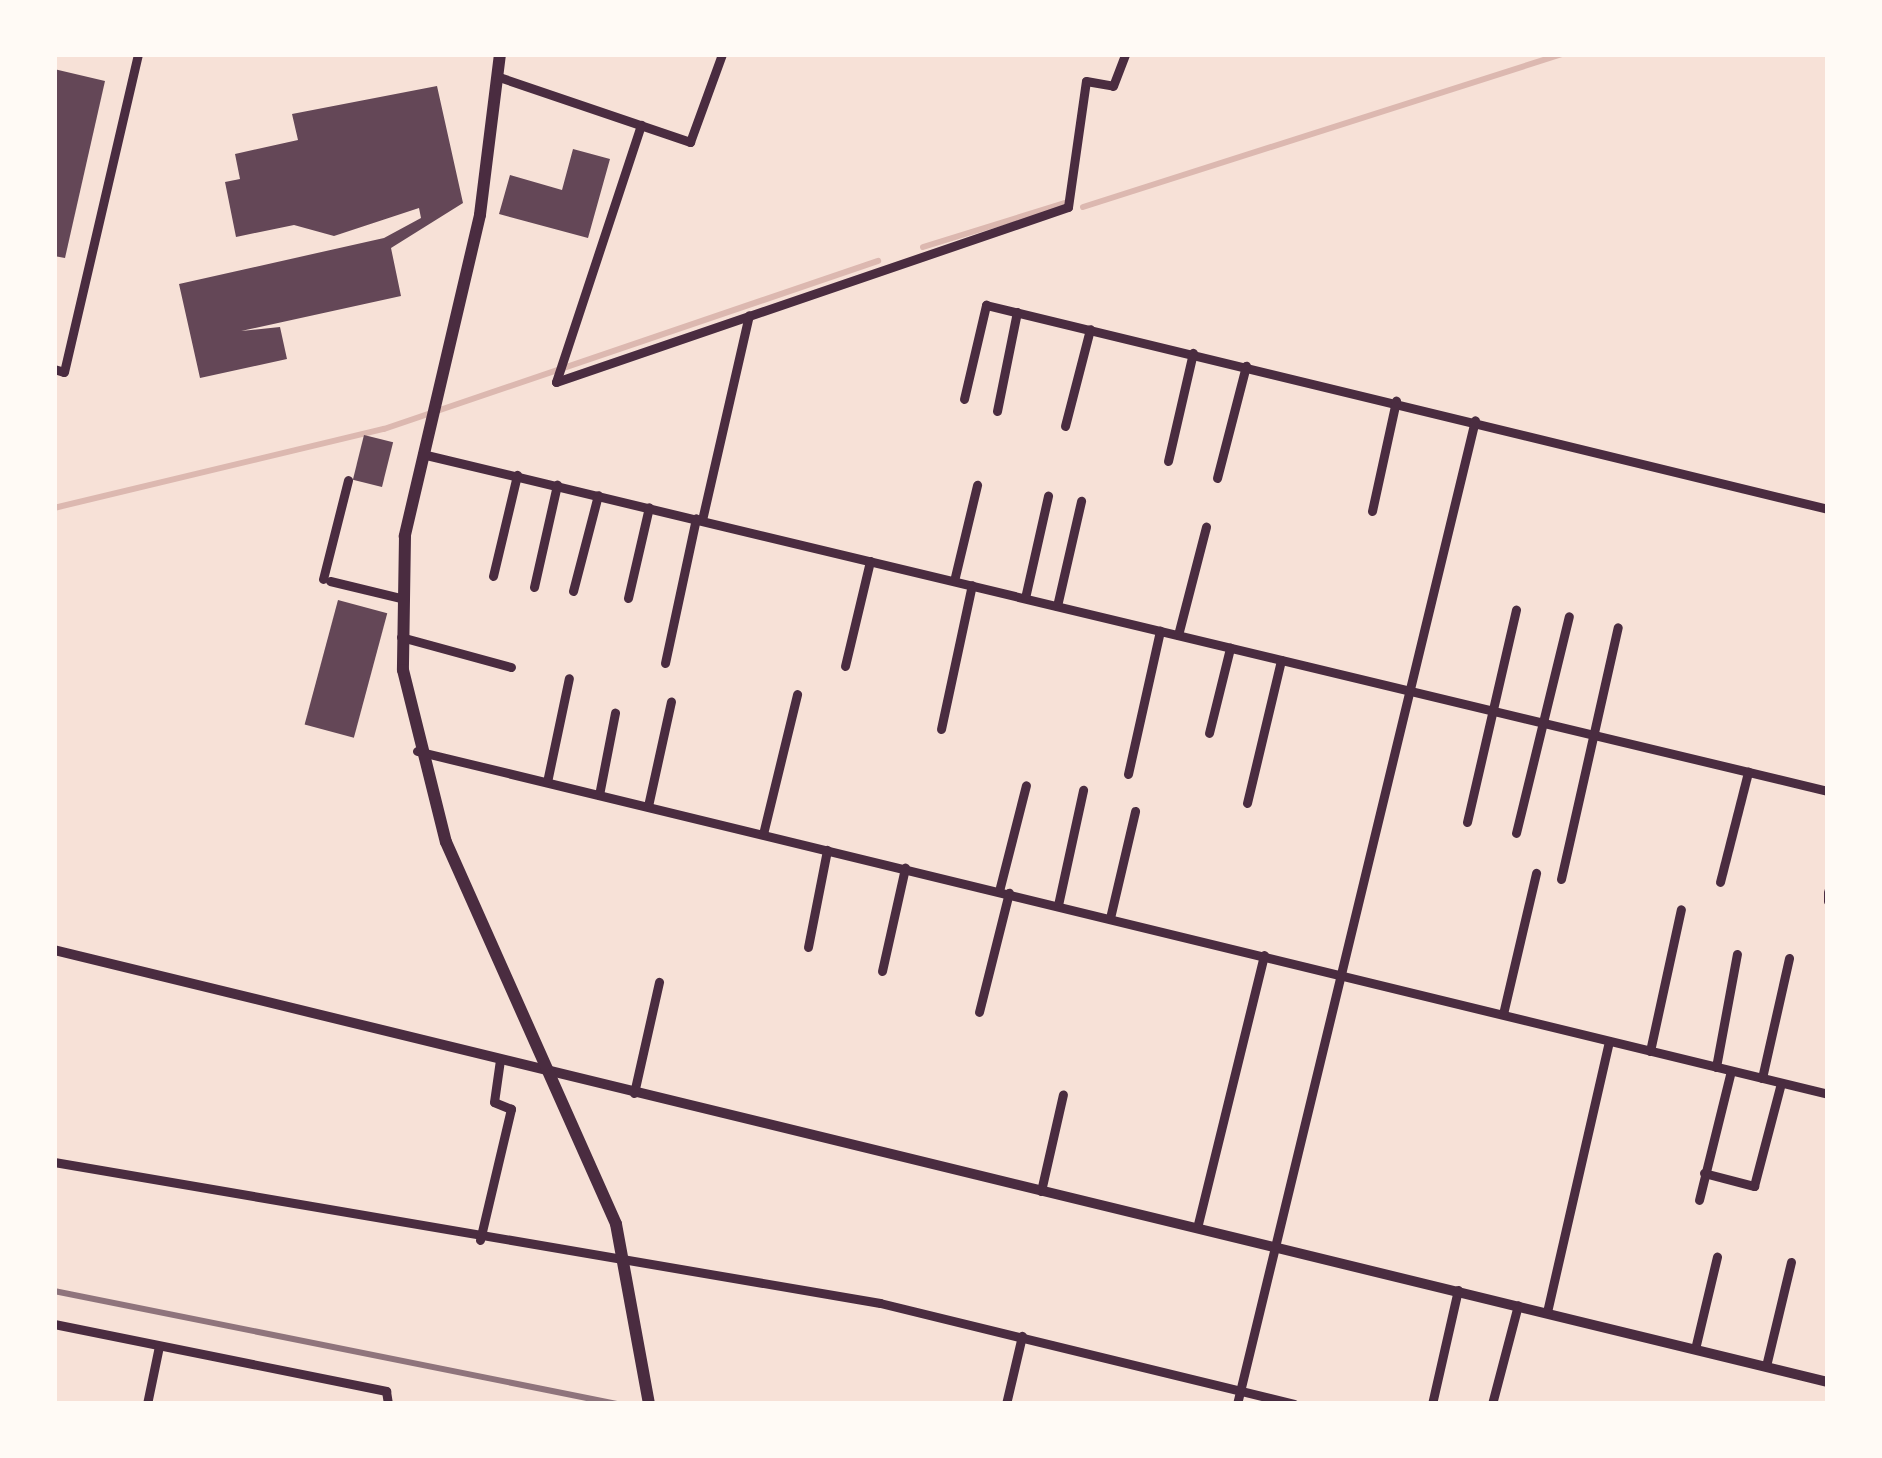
<!DOCTYPE html>
<style>
body{margin:0}
#map{position:relative;width:1882px;height:1458px;overflow:hidden;background:#f7e1d7;font-family:Montserrat,sans-serif}
div>[style]{position:absolute}
[style*='--x']{left:calc(var(--x)*1px);top:calc(var(--y)*1px);width:calc(var(--w)*1px);rotate:calc(var(--a)*1deg)}
.stream>*{height:6px;margin:-3px;padding:0 3px;transform-origin:3px;border-radius:3px;background:#dcb8b0}
.building>*{inset:0;background:#644757;transform-origin:0 0}
.minor>*{height:9px;margin:-4.5px;padding:0 4.5px;transform-origin:4.5px;border-radius:4.5px;background:#4a2c40}
.tertiary>*{height:10px;margin:-5px;padding:0 5px;transform-origin:5px;border-radius:5px;background:#4a2c40}
.secondary>*{height:12px;margin:-6px;padding:0 6px;transform-origin:6px;border-radius:6px;background:#4a2c40}
.rail>*{height:6px;margin:-3px;padding:0 3px;transform-origin:3px;border-radius:3px;background:#8f747c}
span{translate:-50% -50%;white-space:nowrap;text-align:center;line-height:1.15;-webkit-text-stroke:10px #fffaf5;paint-order:stroke}
.frame{position:absolute;inset:0;border:57px solid #fffaf5;pointer-events:none}
</style>
<div id="map">
<div class="stream">
<div style="--x:1083;--y:207;--w:503;--a:-17.71"></div>
<div style="--x:923;--y:247;--w:149;--a:-17.2"></div>
<div style="--x:54;--y:508;--w:339;--a:-13.5"></div>
<div style="--x:384;--y:429;--w:522;--a:-18.78"></div>
</div>
<div class="building">
<div style="clip-path:polygon(54px 69px,105px 81px,65px 258px,54px 256px)"></div>
<div style="clip-path:polygon(437px 86px,463px 203px,391px 248px,401px 296px,241px 331px,280px 327px,287px 359px,200px 378px,179px 284px,384px 238px,421px 218px,419px 208px,334px 236px,294px 225px,236px 237px,225px 182px,240px 179px,235px 154px,298px 140px,292px 114px)"></div>
<div style="clip-path:polygon(573px 149px,610px 159px,588px 238px,499px 214px,510px 175px,562px 190px)"></div>
<div style="left:364px;top:435px;width:30px;height:46px;rotate:14deg"></div>
<div style="left:338px;top:600px;width:51px;height:129px;rotate:15deg"></div>
</div>
<div class="minor">
<div style="--x:499;--y:77;--w:202;--a:18.8"></div>
<div style="--x:690;--y:142;--w:94;--a:-70"></div>
<div style="--x:54;--y:369;--w:10;--a:17"></div>
<div style="--x:64;--y:372;--w:326;--a:-76.9"></div>
<div style="--x:556;--y:382;--w:541;--a:-18.87"></div>
<div style="--x:1068;--y:207;--w:127;--a:-81.9"></div>
<div style="--x:1086;--y:81;--w:27;--a:10"></div>
<div style="--x:1113;--y:86;--w:34;--a:-69"></div>
<div style="--x:556;--y:382;--w:271;--a:-71.7"></div>
<div style="--x:964;--y:399;--w:97;--a:-76.8"></div>
<div style="--x:986;--y:305;--w:866;--a:13.62"></div>
<div style="--x:997;--y:411;--w:101;--a:-78.6"></div>
<div style="--x:1065;--y:426;--w:100;--a:-75.5"></div>
<div style="--x:422;--y:454;--w:1446;--a:13.48"></div>
<div style="--x:1168;--y:461;--w:111;--a:-77"></div>
<div style="--x:1217;--y:478;--w:116;--a:-75.5"></div>
<div style="--x:1372;--y:511;--w:113;--a:-77.7"></div>
<div style="--x:702;--y:520;--w:210;--a:-77.1"></div>
<div style="--x:493;--y:576;--w:104;--a:-76.6"></div>
<div style="--x:323;--y:579;--w:102;--a:-75.8"></div>
<div style="--x:330;--y:581;--w:73;--a:13.5"></div>
<div style="--x:954;--y:581;--w:99;--a:-76.5"></div>
<div style="--x:534;--y:587;--w:105;--a:-77.3"></div>
<div style="--x:573;--y:591;--w:99;--a:-75.4"></div>
<div style="--x:628;--y:598;--w:93;--a:-77"></div>
<div style="--x:1025;--y:598;--w:105;--a:-77.3"></div>
<div style="--x:1057;--y:606;--w:108;--a:-77.1"></div>
<div style="--x:1178;--y:635;--w:112;--a:-75.5"></div>
<div style="--x:401;--y:637;--w:114;--a:15.3"></div>
<div style="--x:665;--y:663;--w:148;--a:-77.9"></div>
<div style="--x:845;--y:666;--w:108;--a:-76.6"></div>
<div style="--x:941;--y:729;--w:147;--a:-77.9"></div>
<div style="--x:1209;--y:733;--w:88;--a:-76.1"></div>
<div style="--x:417;--y:751;--w:1452;--a:13.66"></div>
<div style="--x:1128;--y:774;--w:147;--a:-77.4"></div>
<div style="--x:547;--y:782;--w:106;--a:-78.1"></div>
<div style="--x:599;--y:795;--w:84;--a:-79"></div>
<div style="--x:1247;--y:803;--w:147;--a:-76.6"></div>
<div style="--x:648;--y:806;--w:107;--a:-77.6"></div>
<div style="--x:1467;--y:822;--w:218;--a:-77"></div>
<div style="--x:1516;--y:833;--w:223;--a:-76.3"></div>
<div style="--x:763;--y:834;--w:144;--a:-76.3"></div>
<div style="--x:1561;--y:879;--w:258;--a:-77.3"></div>
<div style="--x:1720;--y:882;--w:114;--a:-75.7"></div>
<div style="--x:999;--y:891;--w:109;--a:-75.7"></div>
<div style="--x:1828;--y:892;--w:9;--a:90"></div>
<div style="--x:1058;--y:905;--w:118;--a:-77.7"></div>
<div style="--x:1110;--y:918;--w:110;--a:-76.8"></div>
<div style="--x:808;--y:947;--w:99;--a:-78.9"></div>
<div style="--x:882;--y:971;--w:106;--a:-77.4"></div>
<div style="--x:979;--y:1012;--w:123;--a:-75.9"></div>
<div style="--x:1503;--y:1014;--w:145;--a:-76.8"></div>
<div style="--x:1650;--y:1051;--w:145;--a:-77.7"></div>
<div style="--x:1716;--y:1067;--w:115;--a:-79.5"></div>
<div style="--x:1762;--y:1078;--w:123;--a:-77.3"></div>
<div style="--x:634;--y:1093;--w:114;--a:-77.3"></div>
<div style="--x:54;--y:1162;--w:838;--a:9.69"></div>
<div style="--x:880;--y:1303;--w:426;--a:13.7"></div>
<div style="--x:1704;--y:1173;--w:52;--a:14.6"></div>
<div style="--x:1754;--y:1186;--w:106;--a:-75.3"></div>
<div style="--x:1041;--y:1191;--w:99;--a:-77.2"></div>
<div style="--x:1699;--y:1200;--w:133;--a:-76.1"></div>
<div style="--x:1197;--y:1228;--w:281;--a:-76.2"></div>
<div style="--x:480;--y:1240;--w:135;--a:-76.7"></div>
<div style="--x:511;--y:1109;--w:18;--a:-158"></div>
<div style="--x:494;--y:1102;--w:42;--a:-81.9"></div>
<div style="--x:1547;--y:1312;--w:278;--a:-77.1"></div>
<div style="--x:54;--y:1324;--w:339;--a:11.4"></div>
<div style="--x:386;--y:1391;--w:13;--a:81"></div>
<div style="--x:1695;--y:1349;--w:95;--a:-76.6"></div>
<div style="--x:1766;--y:1366;--w:107;--a:-76.5"></div>
<div style="--x:147;--y:1404;--w:59;--a:-78.3"></div>
<div style="--x:1006;--y:1404;--w:70;--a:-76.8"></div>
<div style="--x:1237;--y:1404;--w:1012;--a:-76.4"></div>
<div style="--x:1432;--y:1404;--w:117;--a:-77.2"></div>
<div style="--x:1492;--y:1404;--w:102;--a:-75.3"></div>
</div>
<div class="tertiary">
<div style="--x:54;--y:950;--w:1826;--a:13.69"></div>
</div>
<div class="secondary">
<div style="--x:500;--y:54;--w:162;--a:97.1"></div>
<div style="--x:480;--y:215;--w:330;--a:103.2"></div>
<div style="--x:405;--y:536;--w:134;--a:90.9"></div>
<div style="--x:403;--y:670;--w:177;--a:76"></div>
<div style="--x:446;--y:842;--w:418;--a:66"></div>
<div style="--x:616;--y:1224;--w:183;--a:79.6"></div>
</div>
<div class="rail">
<div style="--x:54;--y:1291;--w:574;--a:11.35"></div>
</div>
<div class="frame"></div>
</div>
